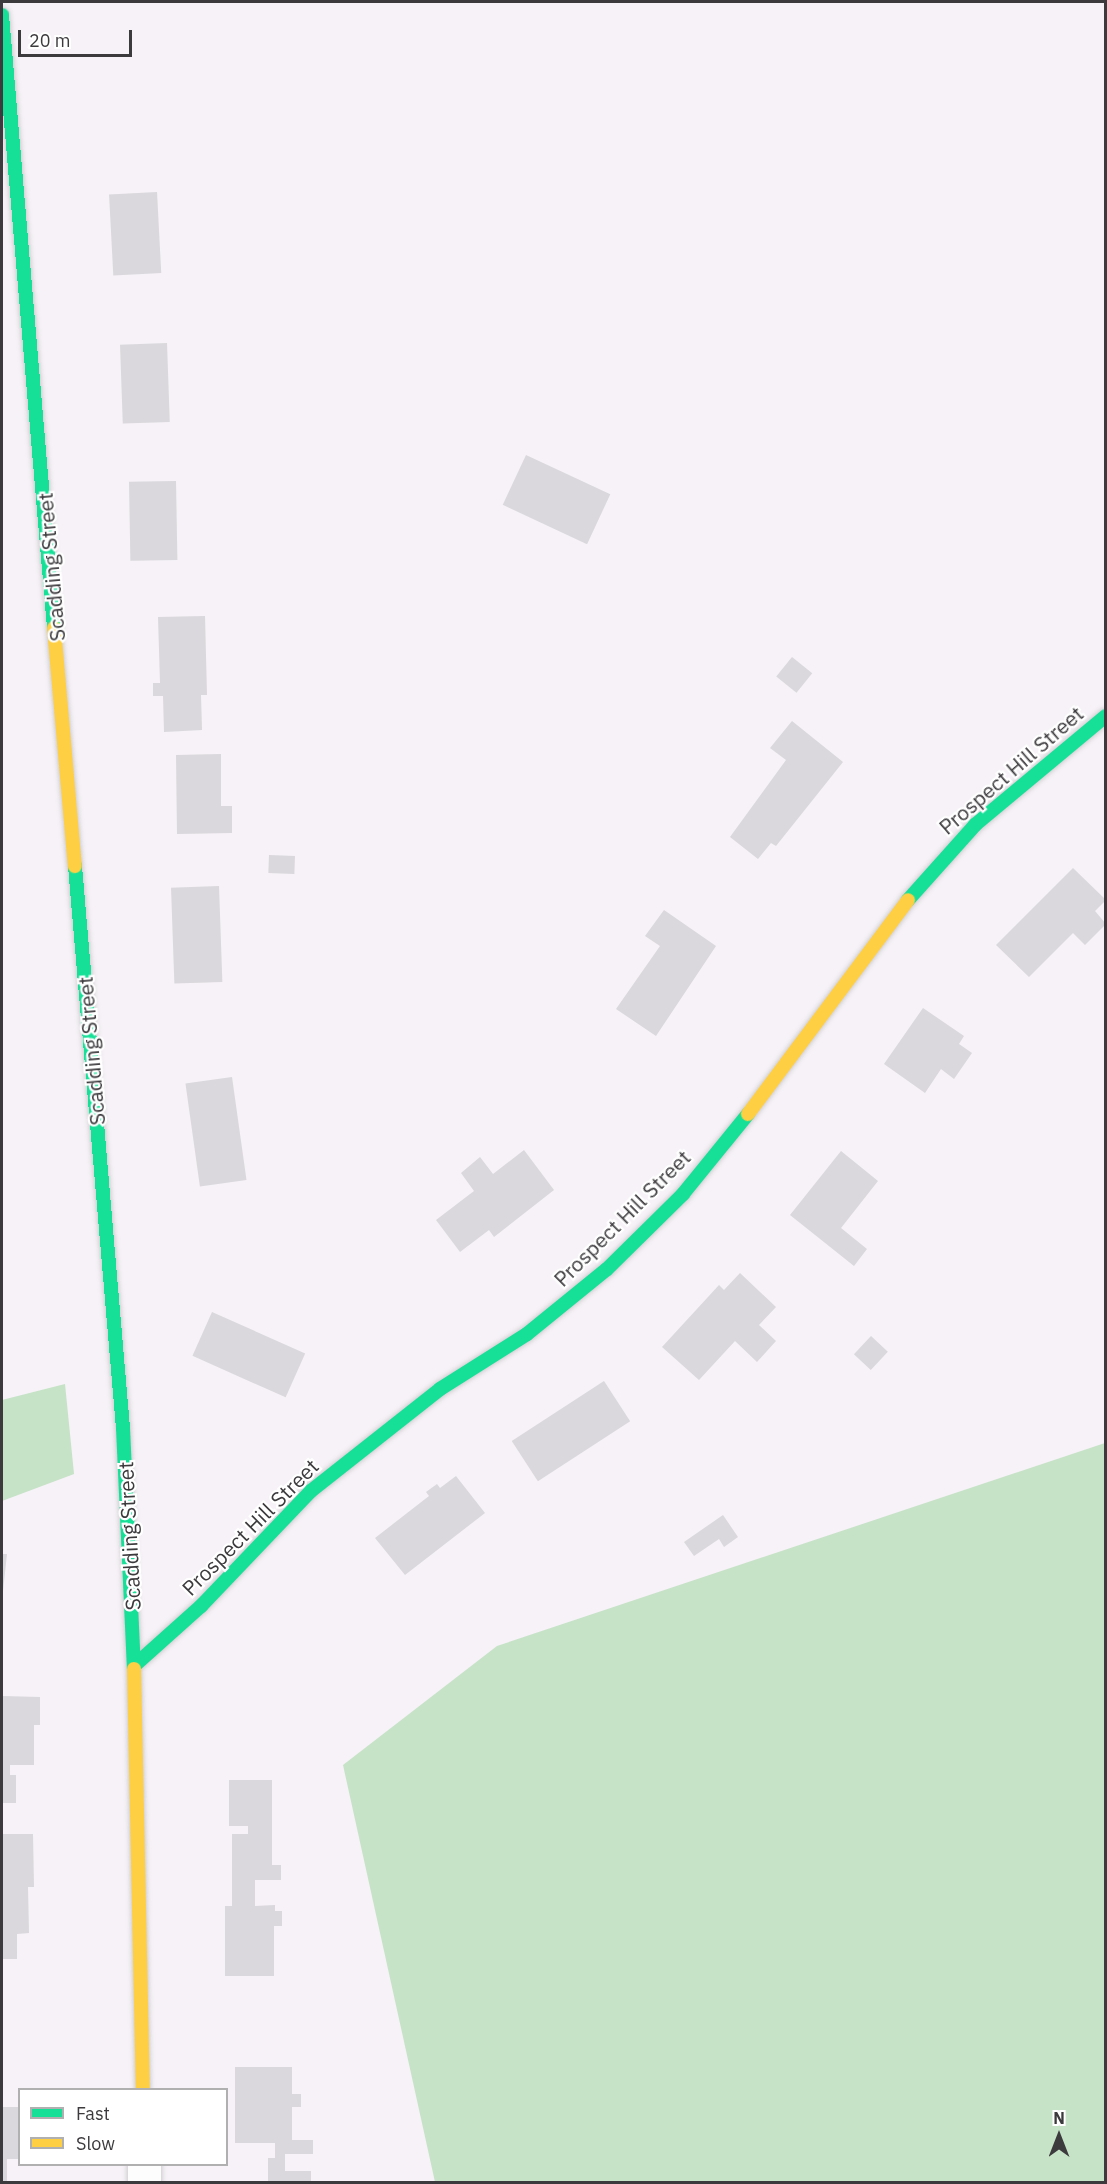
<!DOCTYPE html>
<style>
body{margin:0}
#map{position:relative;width:1107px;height:2184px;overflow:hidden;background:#f6f2f7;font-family:"IBM Plex Sans",sans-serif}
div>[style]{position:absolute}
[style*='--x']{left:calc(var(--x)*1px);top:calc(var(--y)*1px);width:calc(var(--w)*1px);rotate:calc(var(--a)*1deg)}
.forest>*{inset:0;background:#c6e2c7}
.building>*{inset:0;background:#dad8dc;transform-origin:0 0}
.roads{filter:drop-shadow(0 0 2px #d1ced1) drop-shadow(0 0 2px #d1ced1)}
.street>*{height:33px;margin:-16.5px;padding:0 16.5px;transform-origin:16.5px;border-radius:16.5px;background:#fefdfe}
.fast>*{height:14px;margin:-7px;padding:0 7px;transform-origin:7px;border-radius:7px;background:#16e098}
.slow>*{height:14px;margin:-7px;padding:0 7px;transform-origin:7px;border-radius:7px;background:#ffcf43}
span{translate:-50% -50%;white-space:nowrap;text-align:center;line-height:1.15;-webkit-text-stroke:4.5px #fff;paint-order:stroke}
.street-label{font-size:21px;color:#3c3a3d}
.frame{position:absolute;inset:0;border:3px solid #3c3a3d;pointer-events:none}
.legend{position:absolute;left:18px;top:2088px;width:210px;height:78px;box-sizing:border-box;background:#fff;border:2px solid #b1b0b1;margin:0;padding:8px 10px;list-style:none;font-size:18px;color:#3c3a3d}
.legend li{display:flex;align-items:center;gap:12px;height:30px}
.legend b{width:30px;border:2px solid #b1b0b1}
.north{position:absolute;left:1029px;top:2106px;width:60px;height:60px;-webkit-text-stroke:4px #fff;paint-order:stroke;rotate:0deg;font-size:16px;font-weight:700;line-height:24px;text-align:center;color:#3c3a3d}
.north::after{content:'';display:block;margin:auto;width:21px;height:27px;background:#3c3a3d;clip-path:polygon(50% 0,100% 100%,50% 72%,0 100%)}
.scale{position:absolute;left:18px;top:30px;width:114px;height:27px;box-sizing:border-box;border:3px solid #3c3a3d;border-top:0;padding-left:8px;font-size:18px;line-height:21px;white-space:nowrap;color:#3c3a3d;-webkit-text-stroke:4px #fff;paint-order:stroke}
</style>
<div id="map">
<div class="forest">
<div style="clip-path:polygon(65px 1384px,74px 1474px,2px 1501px,2px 1400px)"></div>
<div style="clip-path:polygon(1105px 1443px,1105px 2182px,435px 2182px,343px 1765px,497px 1646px)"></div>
</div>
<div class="building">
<div style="left:157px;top:192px;width:81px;height:48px;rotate:87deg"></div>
<div style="left:167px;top:343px;width:79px;height:47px;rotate:88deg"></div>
<div style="left:526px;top:455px;width:93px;height:55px;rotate:25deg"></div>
<div style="left:176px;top:481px;width:79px;height:47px;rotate:89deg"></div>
<div style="clip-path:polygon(205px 616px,207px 695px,201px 695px,202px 730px,164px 732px,163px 696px,153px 696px,153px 683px,160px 683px,158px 617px)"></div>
<div style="left:792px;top:657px;width:26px;height:25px;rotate:39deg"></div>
<div style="clip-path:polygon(792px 721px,843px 762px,776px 846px,771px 843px,758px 859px,730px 837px,786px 760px,770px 748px)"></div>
<div style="clip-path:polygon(221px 754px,221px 806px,232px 806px,232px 833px,177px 834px,176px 755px)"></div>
<div style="left:269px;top:855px;width:26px;height:18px;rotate:2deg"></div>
<div style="clip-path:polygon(1073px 868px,1106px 900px,1095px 911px,1106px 924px,1085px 945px,1073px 933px,1029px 977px,996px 945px)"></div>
<div style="left:219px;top:886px;width:96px;height:48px;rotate:88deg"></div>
<div style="clip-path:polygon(664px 910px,716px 946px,656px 1036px,616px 1009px,660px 946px,645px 936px)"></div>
<div style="clip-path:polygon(923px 1008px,964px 1036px,959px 1044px,972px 1053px,954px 1079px,941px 1069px,925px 1093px,884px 1064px)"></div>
<div style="left:232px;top:1077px;width:104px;height:47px;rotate:82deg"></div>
<div style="clip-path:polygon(524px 1150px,554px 1190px,494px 1237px,489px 1230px,460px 1252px,436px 1220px,474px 1191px,461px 1173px,480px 1157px,493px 1174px)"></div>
<div style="clip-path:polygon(841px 1151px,878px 1181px,841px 1228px,867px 1249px,854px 1266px,790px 1215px)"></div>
<div style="clip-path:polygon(740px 1273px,776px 1307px,759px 1325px,776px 1341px,757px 1362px,735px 1341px,699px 1380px,662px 1347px,719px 1285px,724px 1290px)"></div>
<div style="left:212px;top:1312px;width:102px;height:48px;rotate:24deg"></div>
<div style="left:871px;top:1336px;width:23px;height:25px;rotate:43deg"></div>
<div style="left:604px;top:1381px;width:48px;height:110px;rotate:57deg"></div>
<div style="clip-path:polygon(456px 1476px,485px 1513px,405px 1575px,375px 1538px,429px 1496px,426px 1492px,437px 1484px,440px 1488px)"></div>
<div style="clip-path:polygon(723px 1515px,738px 1537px,724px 1547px,719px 1539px,694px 1556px,684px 1542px)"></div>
<div style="clip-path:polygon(2px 1554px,7px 1554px,3px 1591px,2px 1591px)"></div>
<div style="clip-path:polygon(2px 1696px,40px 1697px,40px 1725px,34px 1725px,34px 1765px,10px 1765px,10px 1775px,16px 1775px,16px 1803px,2px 1803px)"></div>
<div style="clip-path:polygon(229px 1780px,272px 1780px,272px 1865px,281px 1865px,281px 1880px,255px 1880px,255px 1906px,275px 1905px,275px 1911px,282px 1911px,282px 1926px,274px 1926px,274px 1976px,225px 1976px,225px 1906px,232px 1906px,232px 1834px,248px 1834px,248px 1826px,229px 1826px)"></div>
<div style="clip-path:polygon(2px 1834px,33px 1834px,34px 1887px,28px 1887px,29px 1933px,17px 1934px,17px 1959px,2px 1959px)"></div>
<div style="clip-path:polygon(235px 2067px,292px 2067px,292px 2094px,301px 2094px,301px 2107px,292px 2107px,292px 2140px,313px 2140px,313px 2154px,285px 2154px,285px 2171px,311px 2171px,311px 2182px,268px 2182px,268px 2158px,275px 2158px,275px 2143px,235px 2143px)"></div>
<div style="clip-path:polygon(2px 2107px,20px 2107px,20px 2159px,7px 2159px,7px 2182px,2px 2182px)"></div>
</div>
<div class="roads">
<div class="street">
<div style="--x:144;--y:2164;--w:18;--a:90"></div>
</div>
<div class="fast">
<div style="--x:2;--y:15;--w:615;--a:85.15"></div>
<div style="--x:75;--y:866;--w:564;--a:85.12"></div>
<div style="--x:123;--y:1428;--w:241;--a:87.4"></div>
<div style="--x:908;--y:900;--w:101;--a:-48.2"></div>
<div style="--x:975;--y:825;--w:170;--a:-39.8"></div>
<div style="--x:135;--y:1665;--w:89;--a:-41.8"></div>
<div style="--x:201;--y:1606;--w:159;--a:-46.3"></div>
<div style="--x:311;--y:1491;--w:164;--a:-38.3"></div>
<div style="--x:440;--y:1389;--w:103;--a:-32.3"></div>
<div style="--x:527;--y:1334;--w:103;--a:-39.1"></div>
<div style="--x:607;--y:1269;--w:107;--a:-44.6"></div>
<div style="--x:683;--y:1194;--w:103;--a:-50.9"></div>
</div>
<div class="slow">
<div style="--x:54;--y:628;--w:239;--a:85"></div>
<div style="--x:748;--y:1114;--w:267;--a:-53.2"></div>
<div style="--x:134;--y:1669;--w:421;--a:88.8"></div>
</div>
</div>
<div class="street-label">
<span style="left:51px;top:567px;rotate:-95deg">Scadding Street</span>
<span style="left:1011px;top:770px;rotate:-41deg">Prospect Hill Street</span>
<span style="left:91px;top:1051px;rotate:-95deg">Scadding Street</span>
<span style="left:622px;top:1218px;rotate:-45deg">Prospect Hill Street</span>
<span style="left:250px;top:1527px;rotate:-45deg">Prospect Hill Street</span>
<span style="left:129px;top:1536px;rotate:-93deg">Scadding Street</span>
</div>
<div class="frame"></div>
<ul class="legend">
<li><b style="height:8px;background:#16e098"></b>Fast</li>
<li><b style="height:8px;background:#ffcf43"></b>Slow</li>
</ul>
<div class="north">N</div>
<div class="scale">20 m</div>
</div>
